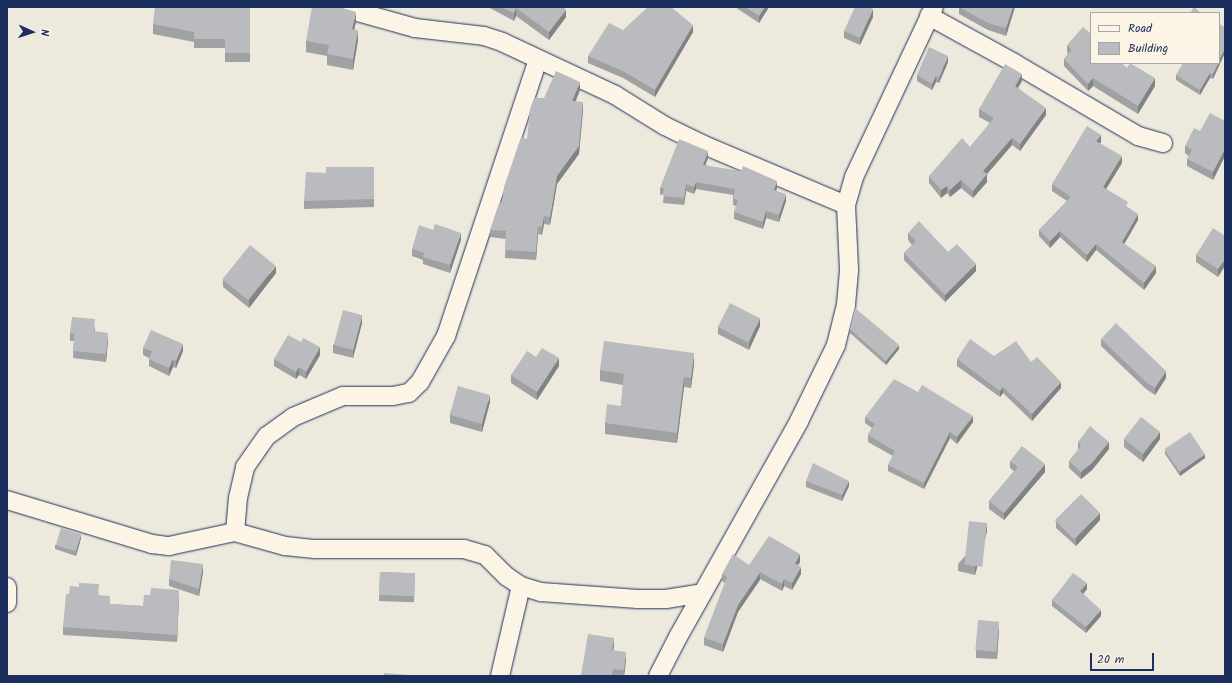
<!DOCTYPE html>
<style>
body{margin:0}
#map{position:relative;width:1232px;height:683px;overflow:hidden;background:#eee9dd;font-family:Kalam,sans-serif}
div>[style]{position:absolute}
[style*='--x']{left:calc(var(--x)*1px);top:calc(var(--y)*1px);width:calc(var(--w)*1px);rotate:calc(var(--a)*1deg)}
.roads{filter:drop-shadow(0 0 1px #1b2f5e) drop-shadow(0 0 1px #1b2f5e)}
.minor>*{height:18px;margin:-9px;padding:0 9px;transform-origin:9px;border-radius:9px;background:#fcf5e5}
.wall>*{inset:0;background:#a0a1a3;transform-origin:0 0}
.shaded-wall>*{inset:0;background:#828385}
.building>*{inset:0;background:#babbbe;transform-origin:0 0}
span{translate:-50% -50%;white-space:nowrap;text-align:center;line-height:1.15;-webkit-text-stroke:3px #fcf5e5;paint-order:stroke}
.frame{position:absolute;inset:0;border:8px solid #1b2f5e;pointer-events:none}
.legend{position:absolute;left:1090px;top:12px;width:130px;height:52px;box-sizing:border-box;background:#fcf5e5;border:1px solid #a2a6af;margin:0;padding:5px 7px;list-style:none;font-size:12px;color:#1b2f5e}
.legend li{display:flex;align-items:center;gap:8px;height:20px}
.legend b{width:20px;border:1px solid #a2a6af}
.north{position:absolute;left:12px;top:12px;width:40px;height:40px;-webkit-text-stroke:3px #fcf5e5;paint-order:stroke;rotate:93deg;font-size:11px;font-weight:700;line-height:16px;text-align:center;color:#1b2f5e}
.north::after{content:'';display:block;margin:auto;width:14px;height:18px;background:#1b2f5e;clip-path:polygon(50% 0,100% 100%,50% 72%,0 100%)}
.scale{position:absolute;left:1090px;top:653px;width:64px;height:18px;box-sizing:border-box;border:2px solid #1b2f5e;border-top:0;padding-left:5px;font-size:12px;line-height:14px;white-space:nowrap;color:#1b2f5e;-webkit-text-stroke:3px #fcf5e5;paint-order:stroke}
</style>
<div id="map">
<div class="roads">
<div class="minor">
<div style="--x:340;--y:7;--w:78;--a:15.6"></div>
<div style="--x:415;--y:28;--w:69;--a:6.6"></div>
<div style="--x:484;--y:36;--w:19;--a:18"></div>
<div style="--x:502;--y:42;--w:125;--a:25.1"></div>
<div style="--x:615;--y:95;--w:59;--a:31.8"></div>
<div style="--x:665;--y:126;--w:43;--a:26"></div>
<div style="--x:704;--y:145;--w:154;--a:22.9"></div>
<div style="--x:929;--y:16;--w:97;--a:28.9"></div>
<div style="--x:1014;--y:63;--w:144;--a:30.5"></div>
<div style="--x:1138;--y:136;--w:26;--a:16"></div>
<div style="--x:7;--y:500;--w:152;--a:16.9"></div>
<div style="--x:152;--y:544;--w:17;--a:7"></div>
<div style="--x:169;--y:546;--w:67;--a:-12"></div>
<div style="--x:235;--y:532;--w:52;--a:15.6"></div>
<div style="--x:285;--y:546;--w:30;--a:6"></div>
<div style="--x:315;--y:549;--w:149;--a:0"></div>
<div style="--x:464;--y:549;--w:22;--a:16"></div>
<div style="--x:485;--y:555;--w:30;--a:45"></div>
<div style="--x:506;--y:576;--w:18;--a:34"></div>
<div style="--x:521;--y:586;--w:21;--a:17"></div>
<div style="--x:541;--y:592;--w:97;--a:4.1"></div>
<div style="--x:638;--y:599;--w:28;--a:0"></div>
<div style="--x:666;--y:599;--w:37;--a:-9"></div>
<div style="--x:235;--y:532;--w:34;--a:-85"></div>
<div style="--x:238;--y:498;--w:32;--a:-77"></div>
<div style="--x:245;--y:467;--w:38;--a:-55"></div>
<div style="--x:267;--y:436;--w:32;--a:-36"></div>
<div style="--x:293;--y:417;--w:54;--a:-22.8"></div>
<div style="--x:343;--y:396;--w:50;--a:0"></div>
<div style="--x:393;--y:396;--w:16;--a:-11"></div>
<div style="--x:409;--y:393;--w:16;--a:-45"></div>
<div style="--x:420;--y:382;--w:53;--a:-60.5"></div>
<div style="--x:446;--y:336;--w:291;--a:-71.6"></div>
<div style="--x:7;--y:587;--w:16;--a:90"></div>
<div style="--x:500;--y:676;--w:92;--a:-76.9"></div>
<div style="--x:658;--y:676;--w:44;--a:-62.9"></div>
<div style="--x:678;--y:637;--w:248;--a:-60.7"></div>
<div style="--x:799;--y:421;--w:85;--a:-64"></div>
<div style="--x:836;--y:345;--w:41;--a:-76"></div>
<div style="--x:846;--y:305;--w:36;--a:-85"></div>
<div style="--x:849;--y:269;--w:64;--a:-92.7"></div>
<div style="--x:846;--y:205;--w:29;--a:-74"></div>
<div style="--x:854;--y:177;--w:188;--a:-64.8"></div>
</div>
</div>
<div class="wall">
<div style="clip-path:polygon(250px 7px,250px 62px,225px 62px,225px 48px,194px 48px,194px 42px,153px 34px,153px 24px)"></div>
<div style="clip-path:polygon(488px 7px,566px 7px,564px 9px,566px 17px,549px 40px,516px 16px,514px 21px)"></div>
<div style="clip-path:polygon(735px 7px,769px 7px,759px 23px)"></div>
<div style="clip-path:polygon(959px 7px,1015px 7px,1006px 36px,988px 30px,959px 14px)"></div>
<div style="clip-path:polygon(873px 17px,860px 45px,844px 38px,844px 31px)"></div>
<div style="clip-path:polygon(356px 22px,354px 29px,358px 40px,353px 70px,327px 65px,327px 56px,306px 52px,306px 41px)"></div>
<div style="clip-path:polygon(1225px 27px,1213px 79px,1210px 78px,1200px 95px,1176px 80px,1176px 75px)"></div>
<div style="clip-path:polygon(623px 30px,693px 32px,655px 97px,623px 78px,588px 63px,588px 56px)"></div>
<div style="clip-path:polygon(1067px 45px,1127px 68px,1155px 86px,1138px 114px,1093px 86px,1088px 91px,1064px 66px,1064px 59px,1068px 54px,1067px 52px)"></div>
<div style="clip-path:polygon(948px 62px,939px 83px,936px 82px,932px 90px,917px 81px,917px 75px)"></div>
<div style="clip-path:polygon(1022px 81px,1018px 88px,1046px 115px,1020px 151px,1012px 145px,987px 174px,987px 182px,973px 198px,961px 188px,950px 197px,947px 193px,941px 198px,929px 183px,929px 176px,970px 147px,990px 123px,979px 117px,979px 109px)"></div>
<div style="clip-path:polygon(580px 90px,576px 101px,583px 110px,579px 154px,557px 184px,550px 225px,544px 224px,542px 235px,538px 234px,536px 260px,505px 258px,506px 239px,490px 237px,490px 230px,502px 203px,544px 98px)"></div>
<div style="clip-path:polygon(1225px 121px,1225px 156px,1213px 180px,1187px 166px,1187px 159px,1189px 156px,1185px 153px,1185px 146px,1200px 131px)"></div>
<div style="clip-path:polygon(1101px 142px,1100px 143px,1122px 163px,1106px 189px,1128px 208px,1138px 220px,1124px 244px,1156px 273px,1144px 290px,1096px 250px,1087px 262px,1060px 237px,1050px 248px,1039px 236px,1039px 230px,1067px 201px,1052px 191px,1052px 184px)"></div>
<div style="clip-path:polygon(708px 158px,705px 165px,777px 188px,776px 191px,786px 201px,779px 222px,766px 218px,763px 229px,734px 219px,734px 212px,736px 206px,733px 205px,733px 195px,696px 189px,694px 194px,686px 191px,684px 205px,663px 203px,664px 194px,660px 195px,660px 188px)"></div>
<div style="clip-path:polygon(374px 167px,374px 207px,304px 209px,304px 201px,326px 173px)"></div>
<div style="clip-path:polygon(908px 233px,976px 271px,945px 302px,904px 260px,904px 253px,912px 245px,908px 240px)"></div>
<div style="clip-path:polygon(1225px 236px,1218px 277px,1196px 262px,1196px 255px)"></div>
<div style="clip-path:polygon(461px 240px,450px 273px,423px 264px,423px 260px,412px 256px,412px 249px)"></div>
<div style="clip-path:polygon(276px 273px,249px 308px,223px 287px,223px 280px)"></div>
<div style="clip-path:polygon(362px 323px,353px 358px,333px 353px,333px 345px)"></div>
<div style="clip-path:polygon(760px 326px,749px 350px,718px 334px,718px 327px)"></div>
<div style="clip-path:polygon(95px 327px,95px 331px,108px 340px,106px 362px,73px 358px,74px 341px,70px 341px,70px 333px)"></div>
<div style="clip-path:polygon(850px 329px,899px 349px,886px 365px,850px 333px)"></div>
<div style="clip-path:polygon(1101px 339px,1166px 378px,1155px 395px,1146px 389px,1101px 346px)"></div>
<div style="clip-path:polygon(143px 348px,183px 351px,176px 368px,173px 367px,169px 376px,149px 366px,149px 358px,143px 355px)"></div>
<div style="clip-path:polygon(320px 355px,306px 379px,299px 375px,296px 379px,274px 366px,274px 359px)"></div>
<div style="clip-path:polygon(994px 356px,1061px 388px,1032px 421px,1003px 393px,1000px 397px,957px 366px,957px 359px)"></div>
<div style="clip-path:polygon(536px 357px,559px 366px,537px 400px,511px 383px,511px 375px)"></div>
<div style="clip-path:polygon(694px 364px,691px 388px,684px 387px,677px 443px,605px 434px,605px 423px,621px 406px,623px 385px,600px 381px,600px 370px)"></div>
<div style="clip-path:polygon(490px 402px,482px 432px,450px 423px,450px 415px)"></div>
<div style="clip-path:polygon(865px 417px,973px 422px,957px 444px,950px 438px,924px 489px,888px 471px,888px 465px,893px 456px,868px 442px,868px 435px,872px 428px,865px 423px)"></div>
<div style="clip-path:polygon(1124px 439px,1160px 439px,1143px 462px,1124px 447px)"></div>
<div style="clip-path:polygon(1078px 442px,1109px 449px,1092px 470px,1081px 479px,1069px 468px,1069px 461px,1078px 450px)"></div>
<div style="clip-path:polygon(1165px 451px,1205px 458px,1180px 476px,1165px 454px)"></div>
<div style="clip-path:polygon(1010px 461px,1045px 472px,1004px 520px,989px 509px,989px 501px,1014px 471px,1010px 468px)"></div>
<div style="clip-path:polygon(806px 481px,849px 486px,842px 501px,806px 487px)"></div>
<div style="clip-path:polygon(1100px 520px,1076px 546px,1056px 528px,1056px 521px)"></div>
<div style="clip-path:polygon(987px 531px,975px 575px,958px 571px,958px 564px)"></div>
<div style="clip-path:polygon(81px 538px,76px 556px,55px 549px,55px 545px)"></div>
<div style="clip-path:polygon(800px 562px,798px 565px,801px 574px,792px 590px,784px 586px,782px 591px,760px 579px,738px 612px,723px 652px,704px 645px,704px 638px,725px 583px,722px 581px,722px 574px,749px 565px)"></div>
<div style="clip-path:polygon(203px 572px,199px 596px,169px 586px,169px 579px)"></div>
<div style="left:380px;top:572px;width:35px;height:29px;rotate:2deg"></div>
<div style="clip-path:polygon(1087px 589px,1083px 594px,1101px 616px,1086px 633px,1052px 606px,1052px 600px)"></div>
<div style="clip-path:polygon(99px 592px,98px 595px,110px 604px,143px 606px,179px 597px,177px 642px,63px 635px,63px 627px)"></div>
<div style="clip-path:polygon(999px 629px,997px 659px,976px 658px,976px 650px)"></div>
<div style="clip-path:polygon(614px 645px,613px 650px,626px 660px,624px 676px,581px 676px,581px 675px)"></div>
</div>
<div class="shaded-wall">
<div style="clip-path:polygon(765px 7px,769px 7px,759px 23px,759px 16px)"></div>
<div style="clip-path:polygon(1013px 7px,1015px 7px,1006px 36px,1006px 28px)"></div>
<div style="clip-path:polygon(516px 8px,516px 16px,514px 21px,514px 13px)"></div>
<div style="clip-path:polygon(873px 9px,873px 17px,860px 45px,860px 38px)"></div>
<div style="clip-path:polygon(566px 10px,566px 17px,549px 40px,549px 32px)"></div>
<div style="clip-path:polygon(356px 12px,356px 22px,352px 39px,352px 29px)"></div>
<div style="clip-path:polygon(693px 25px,693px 32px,655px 97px,655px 90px)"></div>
<div style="clip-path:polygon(358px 30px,358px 40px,353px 70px,353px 59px)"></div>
<div style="clip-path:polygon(1225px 48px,1225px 53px,1213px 79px,1213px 74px,1218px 63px,1219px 63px,1219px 60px)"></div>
<div style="clip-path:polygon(948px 56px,948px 62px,939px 83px,939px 78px)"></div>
<div style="clip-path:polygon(1210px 73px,1210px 78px,1200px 95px,1200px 90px)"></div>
<div style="clip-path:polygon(1022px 74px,1022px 81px,1015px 93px,1015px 86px)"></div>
<div style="clip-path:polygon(936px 76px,936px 82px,932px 90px,932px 84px)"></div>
<div style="clip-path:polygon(1093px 78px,1093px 86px,1088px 91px,1088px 84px)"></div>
<div style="clip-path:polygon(1155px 78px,1155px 86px,1138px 114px,1138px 106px)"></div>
<div style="clip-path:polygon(580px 82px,580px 90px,572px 109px,572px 101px)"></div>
<div style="clip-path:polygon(583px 102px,583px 110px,579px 154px,557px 184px,550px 225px,550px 217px,557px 176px)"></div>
<div style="clip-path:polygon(1046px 108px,1046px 115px,1020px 151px,1020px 144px)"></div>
<div style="clip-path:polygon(1101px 135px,1101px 142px,1096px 148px,1096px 141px)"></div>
<div style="clip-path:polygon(1012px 138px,1012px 145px,987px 174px,987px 182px,973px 198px,973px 191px,983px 171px)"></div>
<div style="clip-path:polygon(1225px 149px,1225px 156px,1213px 180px,1213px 172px)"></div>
<div style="clip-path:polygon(708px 151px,708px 158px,703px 172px,703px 165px)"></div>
<div style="clip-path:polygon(1122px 156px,1122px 163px,1103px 194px,1103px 187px)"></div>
<div style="clip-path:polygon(961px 180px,961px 188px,950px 197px,950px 190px)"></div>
<div style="clip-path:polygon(777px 181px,777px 188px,774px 197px,774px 190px)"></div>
<div style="clip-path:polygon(696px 182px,696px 189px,694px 194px,694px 187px)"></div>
<div style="clip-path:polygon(686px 184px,686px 191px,684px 205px,684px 198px)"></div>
<div style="clip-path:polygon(947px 186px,947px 193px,941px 198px,941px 190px)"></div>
<div style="clip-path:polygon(786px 194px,786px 201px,779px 222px,779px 215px)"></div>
<div style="clip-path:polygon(766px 211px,766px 218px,763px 229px,763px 222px)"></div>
<div style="clip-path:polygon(1138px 214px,1138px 220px,1122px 248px,1122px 242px)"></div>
<div style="clip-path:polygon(544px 216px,544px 224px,542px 235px,542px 227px)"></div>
<div style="clip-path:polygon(538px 226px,538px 234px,536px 260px,536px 252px)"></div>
<div style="clip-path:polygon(1060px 231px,1060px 237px,1050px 248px,1050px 241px)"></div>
<div style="clip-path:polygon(461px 233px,461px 240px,450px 273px,450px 265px)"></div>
<div style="clip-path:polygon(1096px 244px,1096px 250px,1087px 262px,1087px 255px)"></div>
<div style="clip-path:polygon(1225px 259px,1225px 266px,1218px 277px,1218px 269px)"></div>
<div style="clip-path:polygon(976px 264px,976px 271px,945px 302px,945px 295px)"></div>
<div style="clip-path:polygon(276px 266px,276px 273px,249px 308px,249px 300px)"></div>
<div style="clip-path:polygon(1156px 266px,1156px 273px,1144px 290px,1144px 283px)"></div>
<div style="clip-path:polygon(362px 315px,362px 323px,353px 358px,353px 351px)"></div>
<div style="clip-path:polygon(760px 318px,760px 326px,749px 350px,749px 343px)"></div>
<div style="clip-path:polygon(108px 333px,108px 340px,106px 362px,106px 354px)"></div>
<div style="clip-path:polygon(183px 344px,183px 351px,176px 368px,176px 361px)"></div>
<div style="clip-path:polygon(899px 345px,899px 349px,886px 365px,886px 361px)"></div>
<div style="clip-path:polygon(320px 347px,320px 355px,306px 379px,306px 372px)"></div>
<div style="clip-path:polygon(694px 353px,694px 364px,691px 388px,691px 378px)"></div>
<div style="clip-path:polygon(559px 358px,559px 366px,537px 400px,537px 392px)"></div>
<div style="clip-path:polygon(173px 359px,173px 367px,169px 376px,169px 368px)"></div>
<div style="clip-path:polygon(299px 367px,299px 375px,296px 379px,296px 372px)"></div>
<div style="clip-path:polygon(1166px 371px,1166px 378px,1155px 395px,1155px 388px)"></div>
<div style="clip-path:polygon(684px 377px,684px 387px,677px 443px,677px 433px)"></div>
<div style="clip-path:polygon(1061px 382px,1061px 388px,1032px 421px,1032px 414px)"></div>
<div style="clip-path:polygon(1003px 387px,1003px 393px,1000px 397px,1000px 391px)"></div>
<div style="clip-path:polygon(490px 395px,490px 402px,482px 432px,482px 424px)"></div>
<div style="clip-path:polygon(973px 416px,973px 422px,957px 444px,957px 437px)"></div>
<div style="clip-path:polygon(950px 432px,950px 438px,924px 489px,924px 483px)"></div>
<div style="clip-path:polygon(1160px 432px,1160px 439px,1143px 462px,1143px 455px)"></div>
<div style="clip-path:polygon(1109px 442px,1109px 449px,1092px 470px,1081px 479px,1081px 472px)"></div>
<div style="clip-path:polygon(1205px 454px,1205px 458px,1180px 476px,1180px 472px)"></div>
<div style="clip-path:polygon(1045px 464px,1045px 472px,1004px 520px,1004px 513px)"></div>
<div style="clip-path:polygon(849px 481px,849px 486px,842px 501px,842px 495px)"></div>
<div style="clip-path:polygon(1100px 513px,1100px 520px,1076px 546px,1076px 538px)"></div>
<div style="clip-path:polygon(987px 523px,987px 531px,975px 575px,975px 568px)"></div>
<div style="clip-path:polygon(81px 534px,81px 538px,76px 556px,76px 552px)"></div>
<div style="clip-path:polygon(800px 554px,800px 562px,795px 570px,795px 563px)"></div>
<div style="clip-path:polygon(203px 564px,203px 572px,199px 596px,199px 589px)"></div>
<div style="clip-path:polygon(801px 567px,801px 574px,792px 590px,792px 583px)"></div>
<div style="clip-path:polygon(760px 573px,760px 580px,738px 612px,723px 652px,723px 644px,738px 605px)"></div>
<div style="clip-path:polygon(784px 579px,784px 586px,782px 591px,782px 584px)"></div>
<div style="clip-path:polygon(1087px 583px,1087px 589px,1080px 598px,1080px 591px)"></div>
<div style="clip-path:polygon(179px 590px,179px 597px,177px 642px,177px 635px)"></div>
<div style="clip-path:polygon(1101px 610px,1101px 616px,1086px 633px,1086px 627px)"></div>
<div style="clip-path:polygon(999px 622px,999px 629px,997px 659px,997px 652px)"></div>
<div style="clip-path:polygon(614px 638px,614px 645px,612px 658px,612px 650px)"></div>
<div style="clip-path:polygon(626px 652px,626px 660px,624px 676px,624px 670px)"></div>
</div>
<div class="building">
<div style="clip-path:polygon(155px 7px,250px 7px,250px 53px,225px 53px,225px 39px,194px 39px,194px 32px,153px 24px)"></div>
<div style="clip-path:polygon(312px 7px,339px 7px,356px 12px,352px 29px,358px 30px,353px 59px,327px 54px,329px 45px,306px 41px)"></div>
<div style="clip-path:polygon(501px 7px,561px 7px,566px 10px,549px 32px,516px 8px,514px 13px)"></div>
<div style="clip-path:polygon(648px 7px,671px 7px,693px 25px,655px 90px,623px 71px,588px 56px,609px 23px,623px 30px)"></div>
<div style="clip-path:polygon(745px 7px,765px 7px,759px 16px)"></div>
<div style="clip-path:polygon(855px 7px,868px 7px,873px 9px,860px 38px,844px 31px)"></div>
<div style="clip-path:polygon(959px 7px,1013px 7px,1006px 28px,988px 23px)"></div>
<div style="clip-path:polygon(1194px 7px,1201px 13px,1190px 13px)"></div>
<div style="clip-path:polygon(1219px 24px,1225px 27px,1225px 48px,1219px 60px)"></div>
<div style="clip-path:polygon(1083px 27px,1091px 34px,1091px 63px,1122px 63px,1127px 68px,1130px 63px,1155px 78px,1138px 106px,1093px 78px,1088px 84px,1064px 59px,1072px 50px,1067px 45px)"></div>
<div style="clip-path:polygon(929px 47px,948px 56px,939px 78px,936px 76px,932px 84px,917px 75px)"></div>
<div style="clip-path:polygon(1183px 63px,1218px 63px,1213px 74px,1210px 73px,1200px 90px,1176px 75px)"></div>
<div style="clip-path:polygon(1005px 64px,1022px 74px,1015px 86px,1046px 108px,1020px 144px,1012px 138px,983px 171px,987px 174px,973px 191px,961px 180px,950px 190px,947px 186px,941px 190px,929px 176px,962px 138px,970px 147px,994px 118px,979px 109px)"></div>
<div style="clip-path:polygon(556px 71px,580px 82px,572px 101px,583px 102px,579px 146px,557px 176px,550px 217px,544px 216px,542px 227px,538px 226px,536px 252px,505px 250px,506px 231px,490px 230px,499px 203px,502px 203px,504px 187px,521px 137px,527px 139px,530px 109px,534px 98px,544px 98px)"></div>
<div style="clip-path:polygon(1210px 113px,1225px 121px,1225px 149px,1213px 172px,1187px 159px,1192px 150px,1185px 146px,1194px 128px,1200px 131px)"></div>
<div style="clip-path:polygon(1087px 126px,1101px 135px,1096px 141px,1122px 156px,1103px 187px,1128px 202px,1126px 206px,1138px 214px,1122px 242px,1156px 266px,1144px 283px,1096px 244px,1087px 255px,1060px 231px,1050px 241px,1039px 230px,1071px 197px,1052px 184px)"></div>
<div style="clip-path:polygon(679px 139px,708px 151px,703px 165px,741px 171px,743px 166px,777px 181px,774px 190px,786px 194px,779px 215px,766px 211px,763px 222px,734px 212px,738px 200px,733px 198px,735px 189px,696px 182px,694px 187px,686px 184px,684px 198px,663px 196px,664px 188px,660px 188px)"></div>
<div style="clip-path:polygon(326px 167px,374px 167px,374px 199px,304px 201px,306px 172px,326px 173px)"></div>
<div style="clip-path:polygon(919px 221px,948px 252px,957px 244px,976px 264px,945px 295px,904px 253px,916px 241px,908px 233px)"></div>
<div style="clip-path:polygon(435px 224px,461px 233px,450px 265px,423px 257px,424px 253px,412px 249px,419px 225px,433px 230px)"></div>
<div style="clip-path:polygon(1213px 228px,1225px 236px,1225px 259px,1218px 269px,1196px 255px)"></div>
<div style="left:250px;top:245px;width:33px;height:44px;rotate:39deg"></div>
<div style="left:730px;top:303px;width:34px;height:27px;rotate:27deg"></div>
<div style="clip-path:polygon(855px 308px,899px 345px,886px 361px,850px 329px)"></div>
<div style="left:343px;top:310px;width:20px;height:36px;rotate:15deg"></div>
<div style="clip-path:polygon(72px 317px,95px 319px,94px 331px,108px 333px,106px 354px,73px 351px,74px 334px,70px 333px)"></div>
<div style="clip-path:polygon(1116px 323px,1166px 371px,1155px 388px,1146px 382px,1101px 339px)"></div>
<div style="clip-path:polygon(151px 330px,183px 344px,176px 361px,173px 359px,169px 368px,149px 359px,152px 351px,143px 348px)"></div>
<div style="clip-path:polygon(288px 335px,301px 342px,303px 338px,320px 347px,306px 372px,299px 367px,296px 372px,274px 359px)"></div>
<div style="clip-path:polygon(970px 339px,994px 356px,1016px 341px,1031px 362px,1037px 357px,1061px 382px,1032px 414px,1003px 387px,1000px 391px,957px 359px)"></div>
<div style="clip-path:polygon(604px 341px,694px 353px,691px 378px,684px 377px,677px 433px,605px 423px,607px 404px,621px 406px,624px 374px,600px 370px)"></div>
<div style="clip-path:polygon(542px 348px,559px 358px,537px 392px,511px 375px,527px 351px,536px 357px)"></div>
<div style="clip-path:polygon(894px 379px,918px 392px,922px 385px,973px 416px,957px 437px,950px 432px,924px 483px,888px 465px,895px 451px,868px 435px,875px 424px,865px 417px)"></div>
<div style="left:458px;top:386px;width:33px;height:30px;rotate:16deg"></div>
<div style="left:1141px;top:417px;width:24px;height:28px;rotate:38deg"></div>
<div style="clip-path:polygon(1090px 426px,1109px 442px,1092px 463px,1081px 472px,1069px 461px,1081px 446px,1078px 442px)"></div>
<div style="left:1190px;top:432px;width:27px;height:31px;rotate:56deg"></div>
<div style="clip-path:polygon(1022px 446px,1045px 464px,1004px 513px,989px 501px,1018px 467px,1010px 461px)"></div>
<div style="clip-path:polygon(813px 463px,849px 481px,842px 495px,806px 481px)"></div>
<div style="left:1081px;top:494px;width:27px;height:37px;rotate:45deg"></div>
<div style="left:969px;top:521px;width:18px;height:44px;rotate:6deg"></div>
<div style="left:61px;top:528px;width:21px;height:18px;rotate:17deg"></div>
<div style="clip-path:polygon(769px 536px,800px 554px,795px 563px,801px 567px,792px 583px,784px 579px,782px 584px,756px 570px,760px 573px,738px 605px,723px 644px,704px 638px,727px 577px,722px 574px,733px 554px,749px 565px)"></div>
<div style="clip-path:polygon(171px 560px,203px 564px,199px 589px,169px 579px)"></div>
<div style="left:380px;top:572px;width:35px;height:23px;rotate:2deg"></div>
<div style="clip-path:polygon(1073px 573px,1087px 583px,1080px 591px,1101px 610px,1086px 627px,1052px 600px)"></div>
<div style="clip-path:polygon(79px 583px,99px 584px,98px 595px,110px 596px,110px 604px,143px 606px,144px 595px,150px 595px,151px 588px,179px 590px,177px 635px,63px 627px,66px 594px,69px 594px,70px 586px,79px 587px)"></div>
<div style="left:978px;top:620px;width:21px;height:30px;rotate:5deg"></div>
<div style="clip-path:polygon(588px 634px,614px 638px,612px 650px,626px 652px,624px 670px,613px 669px,612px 675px,608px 675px,608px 676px,590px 676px,581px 675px)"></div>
<div style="clip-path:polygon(384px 673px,410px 675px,410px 676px,384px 676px)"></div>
</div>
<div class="frame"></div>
<ul class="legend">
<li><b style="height:5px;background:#fcf5e5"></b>Road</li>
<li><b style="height:11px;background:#babbbe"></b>Building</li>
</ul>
<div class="north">N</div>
<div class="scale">20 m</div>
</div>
